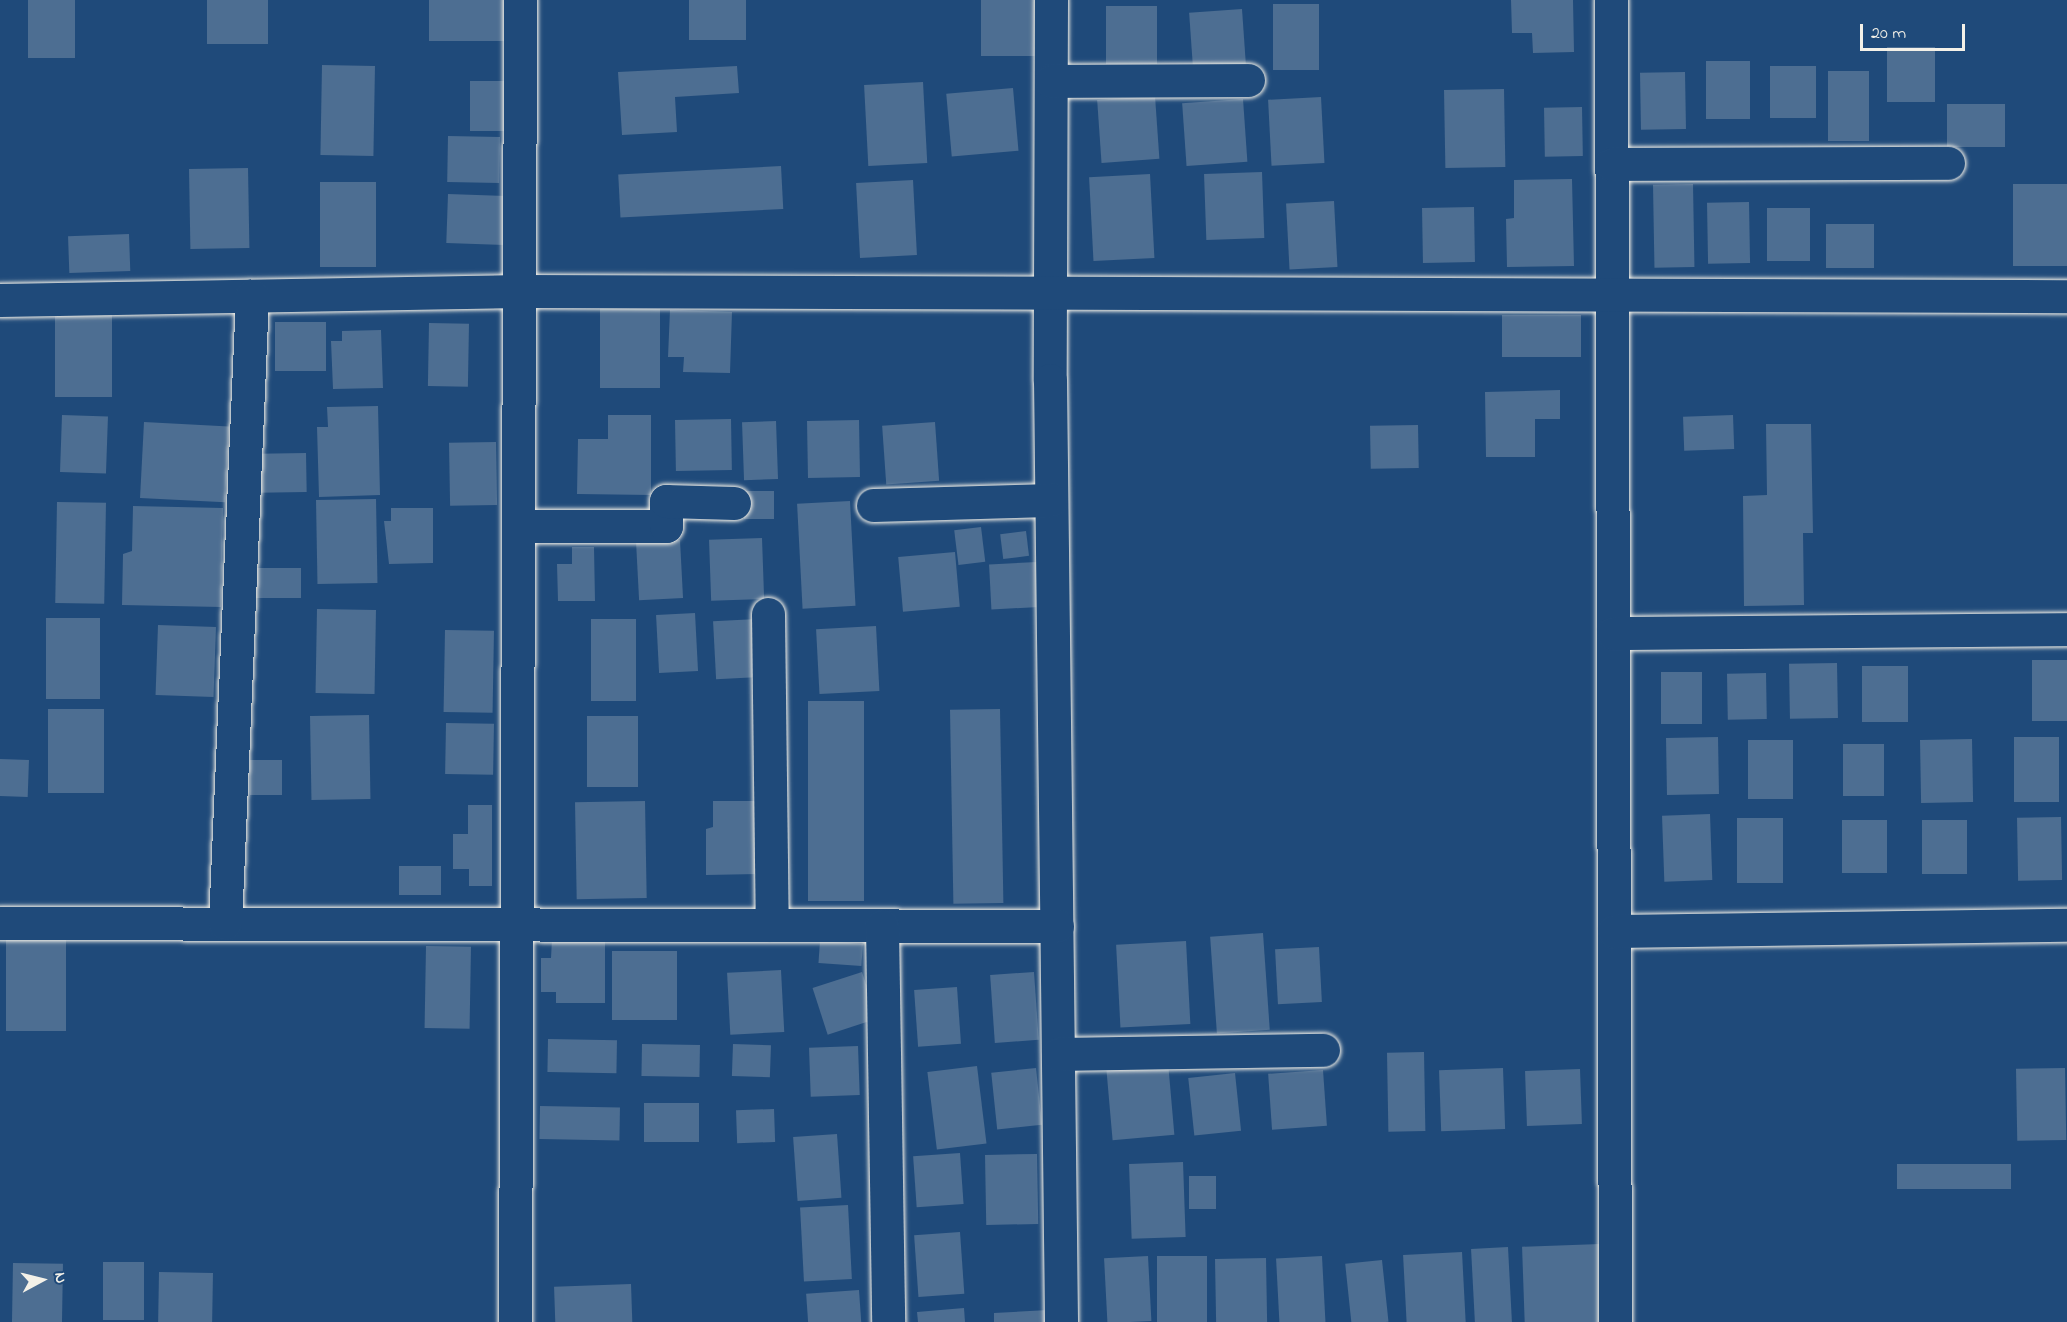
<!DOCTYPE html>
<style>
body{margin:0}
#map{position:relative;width:2067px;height:1322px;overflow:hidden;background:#1f4a7a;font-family:"Indie Flower",sans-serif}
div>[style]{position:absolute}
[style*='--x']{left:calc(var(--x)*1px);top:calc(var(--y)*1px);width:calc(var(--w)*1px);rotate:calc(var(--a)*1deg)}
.building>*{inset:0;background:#4d6e92;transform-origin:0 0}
.roads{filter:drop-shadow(0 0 2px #f4f1e8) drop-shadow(0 0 2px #f4f1e8)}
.minor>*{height:33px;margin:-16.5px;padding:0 16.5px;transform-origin:16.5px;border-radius:16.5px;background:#1f4a7a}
span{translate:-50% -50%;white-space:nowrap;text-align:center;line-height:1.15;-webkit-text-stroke:4.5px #1f4a7a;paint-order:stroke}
.north{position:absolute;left:12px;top:1250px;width:60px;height:60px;-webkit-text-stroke:4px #1f4a7a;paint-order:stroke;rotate:83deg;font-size:16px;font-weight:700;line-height:24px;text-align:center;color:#f4f1e8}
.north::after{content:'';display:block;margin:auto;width:21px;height:27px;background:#f4f1e8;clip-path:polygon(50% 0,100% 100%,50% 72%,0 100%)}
.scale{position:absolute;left:1860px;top:24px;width:105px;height:27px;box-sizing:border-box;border:3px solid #f4f1e8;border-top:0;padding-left:8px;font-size:18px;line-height:21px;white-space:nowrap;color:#f4f1e8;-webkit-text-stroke:4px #1f4a7a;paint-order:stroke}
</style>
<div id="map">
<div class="building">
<div style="left:28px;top:0;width:47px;height:58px"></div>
<div style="left:207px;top:0;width:61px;height:44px"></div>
<div style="left:429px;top:0;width:81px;height:41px"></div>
<div style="left:689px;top:0;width:57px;height:40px"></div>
<div style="left:981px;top:0;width:58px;height:56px"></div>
<div style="clip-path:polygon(1511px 0,1573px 0,1574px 52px,1533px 53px,1532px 33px,1512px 33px)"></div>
<div style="left:1273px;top:4px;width:46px;height:66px"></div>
<div style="left:1106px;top:6px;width:51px;height:58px"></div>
<div style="left:1242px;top:9px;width:55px;height:53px;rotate:86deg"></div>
<div style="left:1887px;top:47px;width:48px;height:55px"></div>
<div style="left:1706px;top:61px;width:44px;height:58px"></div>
<div style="left:322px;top:65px;width:53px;height:90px;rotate:1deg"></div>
<div style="clip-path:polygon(737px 66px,739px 93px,675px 97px,677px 132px,622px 135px,618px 72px)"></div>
<div style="left:1770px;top:66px;width:46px;height:52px"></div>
<div style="left:1828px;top:71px;width:41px;height:70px"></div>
<div style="left:1685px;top:72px;width:57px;height:45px;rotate:89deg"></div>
<div style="left:470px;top:81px;width:40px;height:50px"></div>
<div style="left:923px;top:82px;width:81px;height:59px;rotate:87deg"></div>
<div style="left:1013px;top:88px;width:63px;height:67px;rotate:85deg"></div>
<div style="left:1504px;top:89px;width:78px;height:60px;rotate:89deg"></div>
<div style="left:1155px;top:96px;width:63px;height:58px;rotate:86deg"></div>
<div style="left:1321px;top:97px;width:66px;height:53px;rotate:87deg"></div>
<div style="left:1243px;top:99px;width:63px;height:61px;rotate:86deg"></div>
<div style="left:2005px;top:104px;width:43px;height:58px;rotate:90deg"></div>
<div style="left:1582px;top:107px;width:49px;height:38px;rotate:89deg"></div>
<div style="left:448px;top:136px;width:52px;height:46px;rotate:1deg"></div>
<div style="left:781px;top:166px;width:43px;height:163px;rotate:87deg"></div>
<div style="left:248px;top:168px;width:80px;height:59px;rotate:89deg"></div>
<div style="left:1262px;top:172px;width:66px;height:58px;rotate:88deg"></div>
<div style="left:1150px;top:174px;width:84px;height:61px;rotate:87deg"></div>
<div style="clip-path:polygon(1572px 179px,1574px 266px,1507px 267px,1506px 219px,1514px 218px,1514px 180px)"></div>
<div style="left:913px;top:180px;width:75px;height:57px;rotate:87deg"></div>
<div style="left:320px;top:182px;width:56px;height:85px"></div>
<div style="left:1693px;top:184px;width:83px;height:40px;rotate:89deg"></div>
<div style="left:2067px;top:184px;width:82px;height:54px;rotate:90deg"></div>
<div style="left:448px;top:194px;width:58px;height:49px;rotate:2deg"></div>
<div style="left:1334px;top:201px;width:66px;height:48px;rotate:87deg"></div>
<div style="left:1749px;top:202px;width:61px;height:42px;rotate:89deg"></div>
<div style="left:1474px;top:207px;width:55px;height:52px;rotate:89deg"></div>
<div style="left:1810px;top:208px;width:53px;height:43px;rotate:90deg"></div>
<div style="left:1874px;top:224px;width:44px;height:48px;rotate:90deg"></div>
<div style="left:129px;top:234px;width:37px;height:61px;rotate:88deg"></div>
<div style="left:600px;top:307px;width:60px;height:81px"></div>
<div style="clip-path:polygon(670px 310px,732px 312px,730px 373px,683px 372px,684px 357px,668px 357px)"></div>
<div style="left:55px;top:315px;width:57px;height:82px"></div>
<div style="left:1581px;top:315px;width:42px;height:79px;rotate:90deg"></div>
<div style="left:326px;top:322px;width:49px;height:51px;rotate:90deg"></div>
<div style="left:429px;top:323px;width:40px;height:63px;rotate:1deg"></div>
<div style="clip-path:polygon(381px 330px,383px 388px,333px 389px,331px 341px,342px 341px,342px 331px)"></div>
<div style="clip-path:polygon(1560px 390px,1560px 419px,1535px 419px,1535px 457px,1486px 457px,1485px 392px)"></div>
<div style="clip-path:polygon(378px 406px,380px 495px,319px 497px,317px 427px,328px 427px,327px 407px)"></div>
<div style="left:62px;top:415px;width:46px;height:57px;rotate:2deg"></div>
<div style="clip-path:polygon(608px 415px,651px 415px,651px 495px,577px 494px,578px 439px,608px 439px)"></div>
<div style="left:1733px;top:415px;width:34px;height:50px;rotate:88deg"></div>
<div style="left:731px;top:419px;width:51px;height:56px;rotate:89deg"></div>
<div style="left:859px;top:420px;width:57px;height:52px;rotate:89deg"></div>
<div style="left:776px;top:421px;width:58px;height:34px;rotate:88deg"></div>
<div style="left:144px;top:422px;width:85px;height:76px;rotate:3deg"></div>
<div style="left:935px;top:422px;width:59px;height:53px;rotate:86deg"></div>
<div style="clip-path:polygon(1766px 424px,1811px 424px,1813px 533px,1803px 533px,1804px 605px,1744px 606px,1743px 496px,1767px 495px)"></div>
<div style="left:1418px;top:425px;width:43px;height:48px;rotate:89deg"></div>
<div style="left:496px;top:442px;width:63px;height:47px;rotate:89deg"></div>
<div style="left:306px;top:453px;width:39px;height:48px;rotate:89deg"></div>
<div style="left:744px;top:491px;width:30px;height:28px"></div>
<div style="left:376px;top:499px;width:84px;height:60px;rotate:89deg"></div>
<div style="left:850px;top:501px;width:105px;height:53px;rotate:87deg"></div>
<div style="left:57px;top:502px;width:49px;height:101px;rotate:1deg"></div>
<div style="clip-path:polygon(133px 506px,223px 508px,221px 607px,122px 605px,123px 554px,132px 551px)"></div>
<div style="clip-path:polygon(391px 508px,433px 508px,433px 563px,389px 564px,384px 521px,391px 521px)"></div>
<div style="left:981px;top:527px;width:35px;height:27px;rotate:83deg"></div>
<div style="left:1026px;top:531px;width:25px;height:26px;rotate:83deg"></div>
<div style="left:762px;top:538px;width:61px;height:53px;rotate:88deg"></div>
<div style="left:680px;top:540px;width:58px;height:44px;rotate:87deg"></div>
<div style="clip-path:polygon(572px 547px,594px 547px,595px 601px,558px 601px,557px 564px,572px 564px)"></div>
<div style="left:955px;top:552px;width:55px;height:57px;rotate:85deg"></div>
<div style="left:1037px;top:562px;width:45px;height:48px;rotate:87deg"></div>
<div style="left:252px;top:568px;width:49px;height:30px"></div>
<div style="left:317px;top:609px;width:59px;height:84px;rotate:1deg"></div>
<div style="left:695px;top:613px;width:58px;height:39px;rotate:87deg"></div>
<div style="left:46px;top:618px;width:54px;height:81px"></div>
<div style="left:591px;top:619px;width:45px;height:82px"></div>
<div style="left:757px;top:619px;width:58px;height:44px;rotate:87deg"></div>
<div style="left:158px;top:625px;width:58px;height:70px;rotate:2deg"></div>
<div style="left:876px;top:626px;width:65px;height:60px;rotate:87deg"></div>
<div style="left:445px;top:630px;width:49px;height:82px;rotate:1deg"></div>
<div style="left:2032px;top:660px;width:35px;height:61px"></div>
<div style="left:1837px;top:663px;width:55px;height:48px;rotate:89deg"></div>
<div style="left:1862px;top:666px;width:46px;height:56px"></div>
<div style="left:1661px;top:672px;width:41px;height:52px"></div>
<div style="left:1766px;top:673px;width:46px;height:39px;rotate:89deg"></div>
<div style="left:864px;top:701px;width:200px;height:56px;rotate:90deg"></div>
<div style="left:48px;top:709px;width:56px;height:84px"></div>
<div style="left:1000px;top:709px;width:194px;height:50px;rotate:89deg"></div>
<div style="left:369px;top:715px;width:84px;height:59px;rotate:89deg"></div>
<div style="left:638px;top:716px;width:71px;height:51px;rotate:90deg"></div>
<div style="left:446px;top:723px;width:48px;height:51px;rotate:1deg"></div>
<div style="left:1718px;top:737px;width:57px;height:52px;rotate:89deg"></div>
<div style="left:2014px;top:737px;width:45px;height:65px"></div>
<div style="left:1972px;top:739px;width:63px;height:52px;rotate:89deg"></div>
<div style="left:1748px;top:740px;width:45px;height:59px"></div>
<div style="left:1843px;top:744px;width:41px;height:52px"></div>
<div style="left:0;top:759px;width:29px;height:37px;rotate:2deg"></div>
<div style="left:250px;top:760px;width:32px;height:35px"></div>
<div style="left:645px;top:801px;width:97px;height:70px;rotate:89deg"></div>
<div style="clip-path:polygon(713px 801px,758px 801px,758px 874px,706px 875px,706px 829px,713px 827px)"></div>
<div style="clip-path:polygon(468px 805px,492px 805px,492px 886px,469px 886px,469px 869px,453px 869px,453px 834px,468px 834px)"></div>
<div style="left:1710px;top:814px;width:66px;height:48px;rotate:88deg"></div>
<div style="left:2061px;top:817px;width:63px;height:44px;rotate:89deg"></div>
<div style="left:1737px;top:818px;width:46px;height:65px"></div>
<div style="left:1842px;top:820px;width:45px;height:53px"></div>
<div style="left:1967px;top:820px;width:54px;height:45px;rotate:90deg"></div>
<div style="left:399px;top:866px;width:42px;height:29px"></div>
<div style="left:1263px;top:933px;width:97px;height:53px;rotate:86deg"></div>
<div style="left:6px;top:937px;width:60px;height:94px"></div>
<div style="clip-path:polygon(552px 939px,605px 939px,605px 1003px,556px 1003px,556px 992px,541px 992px,541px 958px,551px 958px)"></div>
<div style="left:820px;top:941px;width:43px;height:22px;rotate:4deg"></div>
<div style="left:1186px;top:941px;width:83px;height:70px;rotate:87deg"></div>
<div style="left:426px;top:946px;width:45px;height:82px;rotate:1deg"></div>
<div style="left:1319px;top:947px;width:55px;height:44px;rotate:87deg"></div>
<div style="left:612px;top:951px;width:65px;height:69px"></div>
<div style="left:781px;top:970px;width:62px;height:54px;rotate:87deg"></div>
<div style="left:862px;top:972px;width:49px;height:52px;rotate:72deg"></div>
<div style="left:1034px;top:972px;width:68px;height:44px;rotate:86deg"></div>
<div style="left:957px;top:987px;width:57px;height:43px;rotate:86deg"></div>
<div style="left:548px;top:1039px;width:69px;height:33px;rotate:1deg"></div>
<div style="left:642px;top:1044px;width:58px;height:32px;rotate:1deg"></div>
<div style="left:733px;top:1044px;width:38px;height:32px;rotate:2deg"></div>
<div style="left:858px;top:1046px;width:49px;height:49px;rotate:88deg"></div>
<div style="left:1424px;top:1052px;width:79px;height:37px;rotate:89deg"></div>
<div style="left:1168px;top:1062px;width:73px;height:62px;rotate:85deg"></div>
<div style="left:977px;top:1066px;width:78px;height:50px;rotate:83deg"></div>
<div style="left:1036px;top:1068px;width:57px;height:45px;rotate:84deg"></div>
<div style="left:1503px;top:1068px;width:61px;height:64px;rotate:88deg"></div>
<div style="left:2065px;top:1068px;width:72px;height:49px;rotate:89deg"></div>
<div style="left:1580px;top:1069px;width:55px;height:55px;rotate:88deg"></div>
<div style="left:1323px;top:1070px;width:56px;height:55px;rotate:86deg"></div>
<div style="left:1235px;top:1073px;width:58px;height:47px;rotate:84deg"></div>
<div style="left:644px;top:1103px;width:55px;height:39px"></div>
<div style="left:540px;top:1106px;width:80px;height:33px;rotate:1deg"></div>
<div style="left:774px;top:1109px;width:33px;height:38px;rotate:88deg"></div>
<div style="left:837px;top:1134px;width:64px;height:44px;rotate:86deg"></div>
<div style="left:960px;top:1153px;width:51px;height:47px;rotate:86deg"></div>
<div style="left:1037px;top:1154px;width:70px;height:52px;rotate:89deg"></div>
<div style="left:1183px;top:1162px;width:75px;height:54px;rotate:88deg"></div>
<div style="left:2011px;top:1164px;width:25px;height:114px;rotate:90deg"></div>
<div style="left:1189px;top:1176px;width:27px;height:33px"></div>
<div style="left:848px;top:1205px;width:74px;height:48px;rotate:87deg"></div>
<div style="left:960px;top:1232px;width:62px;height:46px;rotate:86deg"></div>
<div style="left:1600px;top:1244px;width:78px;height:78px;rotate:88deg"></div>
<div style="left:1508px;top:1247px;width:75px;height:37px;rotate:87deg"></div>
<div style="left:1462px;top:1252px;width:70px;height:59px;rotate:87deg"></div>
<div style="left:1148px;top:1256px;width:65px;height:44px;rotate:87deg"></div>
<div style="left:1157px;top:1256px;width:50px;height:66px"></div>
<div style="left:1322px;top:1256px;width:66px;height:46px;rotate:87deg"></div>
<div style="left:1266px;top:1258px;width:64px;height:51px;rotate:89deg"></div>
<div style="left:1382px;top:1260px;width:62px;height:37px;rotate:84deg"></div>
<div style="left:103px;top:1262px;width:41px;height:58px"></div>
<div style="left:13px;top:1263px;width:50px;height:59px;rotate:1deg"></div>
<div style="left:159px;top:1272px;width:54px;height:50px;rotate:1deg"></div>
<div style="left:631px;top:1284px;width:38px;height:77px;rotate:88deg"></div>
<div style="left:859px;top:1290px;width:32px;height:53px;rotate:86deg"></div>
<div style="clip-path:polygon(964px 1308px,965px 1322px,918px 1322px,917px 1312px)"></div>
<div style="clip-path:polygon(1048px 1310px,1048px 1322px,994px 1322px,994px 1313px)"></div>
</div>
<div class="roads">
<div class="minor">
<div style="--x:1051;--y:0;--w:380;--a:90.2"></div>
<div style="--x:1050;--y:380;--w:942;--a:89.33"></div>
<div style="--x:1611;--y:0;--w:1322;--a:89.83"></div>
<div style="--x:1051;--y:81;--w:197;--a:-0.3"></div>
<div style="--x:1612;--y:164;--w:336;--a:-0.2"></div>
<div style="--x:0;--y:300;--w:520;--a:-0.99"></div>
<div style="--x:520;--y:291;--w:1547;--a:0.19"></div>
<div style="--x:873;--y:505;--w:178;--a:-1.6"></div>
<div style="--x:518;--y:526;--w:148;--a:0"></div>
<div style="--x:666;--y:526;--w:25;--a:-90"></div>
<div style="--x:666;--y:501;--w:68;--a:1.7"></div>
<div style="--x:768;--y:614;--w:311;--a:89.3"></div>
<div style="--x:1613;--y:633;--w:454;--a:-0.5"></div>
<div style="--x:0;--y:923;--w:1057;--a:0.16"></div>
<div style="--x:225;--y:923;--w:628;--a:-87.53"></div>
<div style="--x:882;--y:926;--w:396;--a:89.1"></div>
<div style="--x:1614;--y:931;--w:453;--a:-0.8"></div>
<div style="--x:1058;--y:1054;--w:265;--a:-0.9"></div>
<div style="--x:515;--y:1322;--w:1322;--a:-89.78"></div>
</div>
</div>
<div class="north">N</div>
<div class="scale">20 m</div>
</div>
